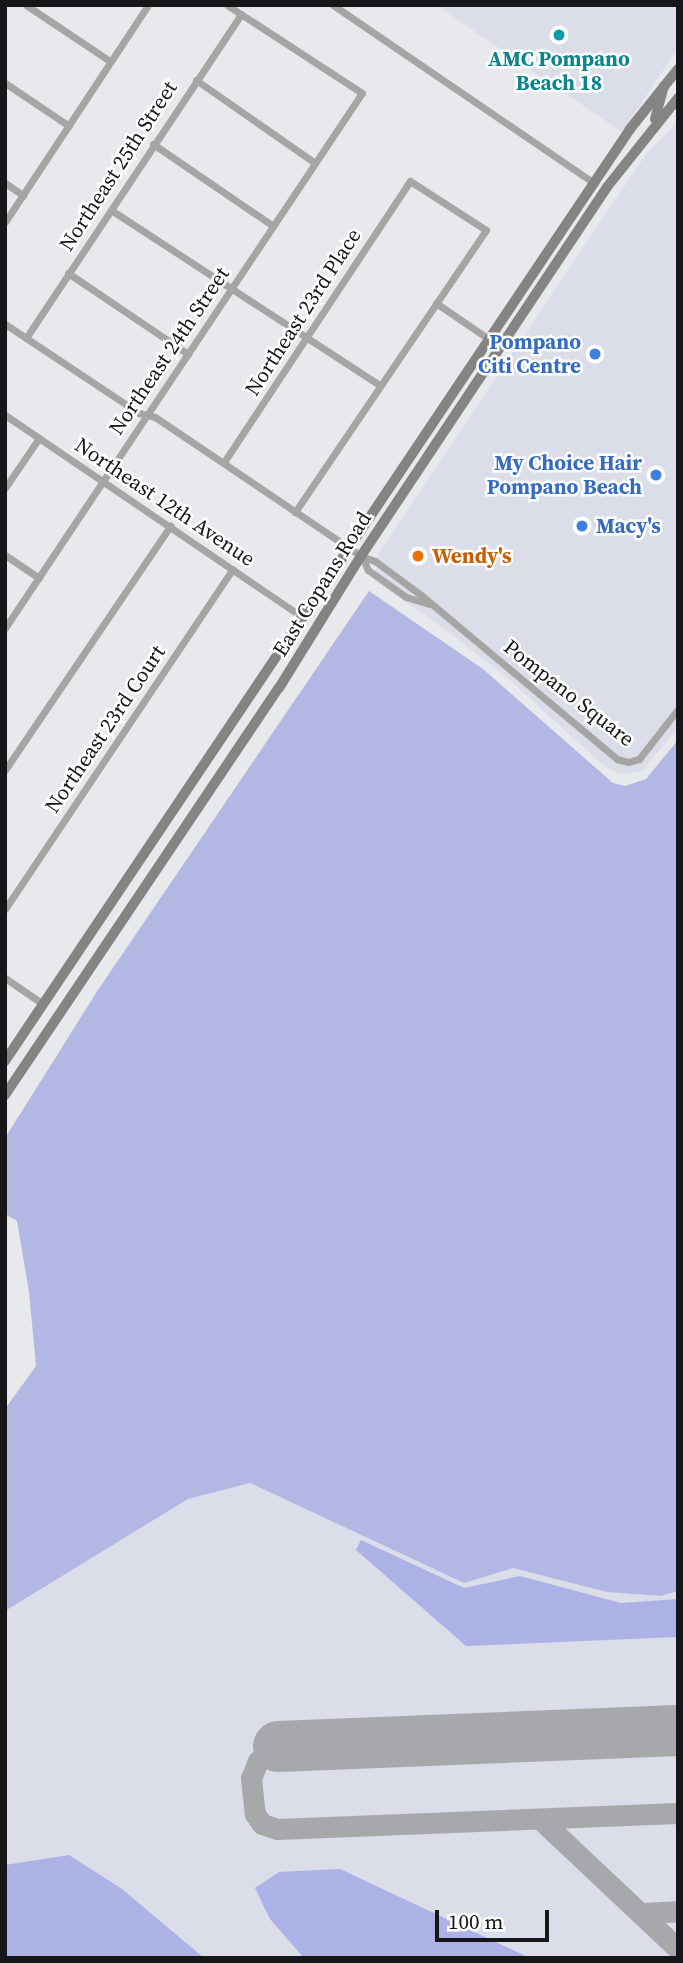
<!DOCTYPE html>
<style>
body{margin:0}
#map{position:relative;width:683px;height:1963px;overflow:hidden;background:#e8e9ed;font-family:"Source Serif 4",serif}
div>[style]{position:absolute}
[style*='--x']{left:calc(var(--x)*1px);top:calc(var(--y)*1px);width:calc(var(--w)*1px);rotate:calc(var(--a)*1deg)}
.built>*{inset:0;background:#dbdde8}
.green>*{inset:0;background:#b3b7e3}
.forest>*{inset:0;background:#acb2e6}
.taxiway>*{height:21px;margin:-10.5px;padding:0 10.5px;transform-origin:10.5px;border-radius:10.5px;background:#a7a8ab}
.runway>*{height:51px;margin:-25.5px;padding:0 25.5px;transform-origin:25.5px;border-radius:25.5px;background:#a7a8ab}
.minor>*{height:7px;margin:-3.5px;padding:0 3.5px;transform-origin:3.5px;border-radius:3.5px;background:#a6a5a3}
.secondary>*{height:10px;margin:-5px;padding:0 5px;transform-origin:5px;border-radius:5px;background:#868482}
.dots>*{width:19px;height:19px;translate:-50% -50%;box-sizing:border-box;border:4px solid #fff;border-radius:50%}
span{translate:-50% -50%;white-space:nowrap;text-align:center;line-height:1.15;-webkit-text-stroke:5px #fff;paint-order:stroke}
.culture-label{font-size:21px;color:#0d838f;font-weight:700}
.street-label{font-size:21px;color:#161618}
.shop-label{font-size:21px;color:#366cbe;font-weight:700}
.right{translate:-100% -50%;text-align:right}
.left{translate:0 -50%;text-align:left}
.food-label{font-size:21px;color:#c56008;font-weight:700}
.frame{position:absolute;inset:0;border:7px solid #161618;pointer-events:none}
.scale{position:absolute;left:435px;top:1910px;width:114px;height:32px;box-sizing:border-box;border:4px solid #161618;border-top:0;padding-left:9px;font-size:21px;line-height:24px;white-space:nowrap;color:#161618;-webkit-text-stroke:5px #fff;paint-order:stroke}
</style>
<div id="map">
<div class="built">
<div style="clip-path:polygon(436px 5px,678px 5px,678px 48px,622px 132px)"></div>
<div style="clip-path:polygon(678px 122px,678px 728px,642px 771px,625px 774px,612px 771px,594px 757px,504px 675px,443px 628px,375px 581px,378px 554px,646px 154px)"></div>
<div style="clip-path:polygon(250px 1483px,464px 1583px,513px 1568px,607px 1592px,661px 1596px,678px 1591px,678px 1958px,5px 1958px,5px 1611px,188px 1499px)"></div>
</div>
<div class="green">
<div style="clip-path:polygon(369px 591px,483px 669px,613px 783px,625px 786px,646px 779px,678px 740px,678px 1591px,661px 1596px,607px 1592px,513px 1568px,464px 1583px,250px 1483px,188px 1499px,5px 1611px,5px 1409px,36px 1366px,29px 1292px,17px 1221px,5px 1214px,5px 1138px,98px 990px)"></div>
</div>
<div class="forest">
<div style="clip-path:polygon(361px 1540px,464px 1588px,520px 1576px,621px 1603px,678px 1599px,678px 1637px,466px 1646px,356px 1550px)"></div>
<div style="clip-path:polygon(69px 1855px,122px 1889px,204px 1958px,5px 1958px,5px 1865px)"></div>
<div style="clip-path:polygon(340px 1869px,530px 1958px,304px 1958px,270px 1919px,255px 1888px,279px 1872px)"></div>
</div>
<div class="taxiway">
<div style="--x:278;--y:1746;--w:25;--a:143"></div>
<div style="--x:258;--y:1761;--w:18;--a:112"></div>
<div style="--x:251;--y:1778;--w:36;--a:84"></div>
<div style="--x:255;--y:1814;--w:12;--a:55"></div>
<div style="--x:262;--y:1824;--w:16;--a:18"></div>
<div style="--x:277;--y:1829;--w:401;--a:-2.3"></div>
<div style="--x:540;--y:1819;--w:190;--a:43.3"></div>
<div style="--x:643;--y:1913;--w:35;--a:-3"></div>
</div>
<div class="runway">
<div style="--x:278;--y:1746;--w:400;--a:-2.3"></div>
</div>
<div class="minor">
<div style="--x:26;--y:5;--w:101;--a:33.7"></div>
<div style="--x:333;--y:5;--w:317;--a:34.3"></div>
<div style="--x:196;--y:80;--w:145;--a:34.9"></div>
<div style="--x:5;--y:83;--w:77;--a:33.9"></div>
<div style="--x:153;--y:144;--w:145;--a:34.3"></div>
<div style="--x:5;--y:183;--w:22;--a:34"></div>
<div style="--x:111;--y:210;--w:320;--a:33.1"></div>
<div style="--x:5;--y:222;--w:260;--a:-56.6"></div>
<div style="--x:68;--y:273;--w:145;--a:34"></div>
<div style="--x:436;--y:303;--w:65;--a:34.4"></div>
<div style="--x:5;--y:324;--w:161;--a:33.6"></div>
<div style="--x:139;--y:413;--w:16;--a:14"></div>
<div style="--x:155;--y:417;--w:249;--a:34"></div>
<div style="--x:361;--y:556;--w:15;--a:20"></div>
<div style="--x:375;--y:561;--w:57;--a:36.5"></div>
<div style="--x:421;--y:595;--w:256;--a:39.9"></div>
<div style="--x:617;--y:759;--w:11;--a:15"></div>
<div style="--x:628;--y:762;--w:11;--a:-15"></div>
<div style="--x:639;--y:759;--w:63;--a:-52"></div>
<div style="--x:26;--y:338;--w:389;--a:-56.4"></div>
<div style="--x:5;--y:415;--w:361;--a:34.2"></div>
<div style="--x:224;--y:462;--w:337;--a:-56.5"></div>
<div style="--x:410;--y:181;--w:90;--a:32.8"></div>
<div style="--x:486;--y:230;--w:341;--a:124.1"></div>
<div style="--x:5;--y:488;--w:60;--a:-55.8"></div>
<div style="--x:5;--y:555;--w:41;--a:34.1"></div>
<div style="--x:362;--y:556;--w:15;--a:67"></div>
<div style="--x:368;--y:570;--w:47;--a:35.4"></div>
<div style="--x:406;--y:597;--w:24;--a:17"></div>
<div style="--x:5;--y:628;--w:643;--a:-56.29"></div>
<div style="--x:362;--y:93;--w:161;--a:-146.9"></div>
<div style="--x:5;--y:770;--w:295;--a:-55.9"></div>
<div style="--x:5;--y:909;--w:409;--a:-56.2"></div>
<div style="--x:5;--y:978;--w:46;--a:34.4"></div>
</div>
<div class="secondary">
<div style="--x:655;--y:119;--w:34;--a:-75"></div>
<div style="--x:5;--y:1061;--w:1122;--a:-56.15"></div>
<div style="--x:630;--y:129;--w:77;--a:-51.3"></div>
<div style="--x:5;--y:1095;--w:491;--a:-56.1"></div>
<div style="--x:279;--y:688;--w:155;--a:-58.2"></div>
<div style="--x:361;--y:556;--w:443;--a:-56.3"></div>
<div style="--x:607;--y:187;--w:114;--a:-51.4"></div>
</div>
<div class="dots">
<div style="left:559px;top:35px;background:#0f9aa8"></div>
<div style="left:595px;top:354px;background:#3f7fe0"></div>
<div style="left:656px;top:475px;background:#3f7fe0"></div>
<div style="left:582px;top:526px;background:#3f7fe0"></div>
<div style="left:418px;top:556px;background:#e8710a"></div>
</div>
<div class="culture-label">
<span style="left:559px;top:71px">AMC Pompano<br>Beach 18</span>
</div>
<div class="street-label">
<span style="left:118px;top:166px;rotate:-57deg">Northeast 25th Street</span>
<span style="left:303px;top:312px;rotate:-57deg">Northeast 23rd Place</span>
<span style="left:169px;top:351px;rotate:-56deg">Northeast 24th Street</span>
<span style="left:165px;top:502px;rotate:34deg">Northeast 12th Avenue</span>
<span style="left:322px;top:584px;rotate:-58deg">East Copans Road</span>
<span style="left:569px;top:693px;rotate:38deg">Pompano Square</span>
<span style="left:105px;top:729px;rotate:-56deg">Northeast 23rd Court</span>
</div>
<div class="shop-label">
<span class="right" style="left:581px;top:354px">Pompano<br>Citi Centre</span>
<span class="right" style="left:642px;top:475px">My Choice Hair<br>Pompano Beach</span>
<span class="left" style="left:596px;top:526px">Macy's</span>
</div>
<div class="food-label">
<span class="left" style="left:432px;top:556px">Wendy's</span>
</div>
<div class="frame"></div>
<div class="scale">100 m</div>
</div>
